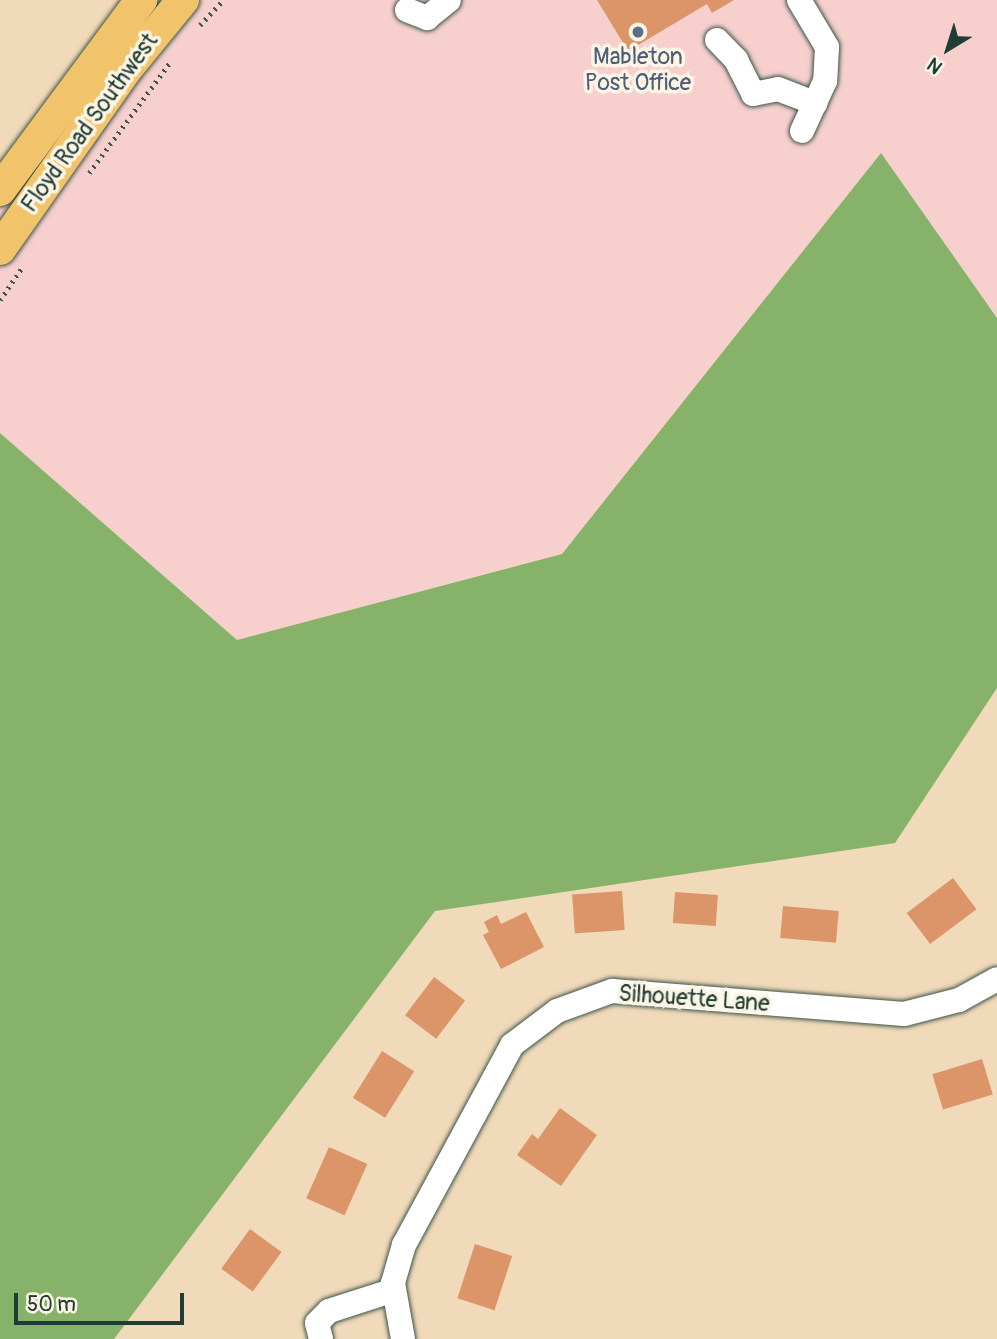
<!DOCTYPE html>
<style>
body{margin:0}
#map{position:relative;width:997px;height:1339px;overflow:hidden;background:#f1daba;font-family:Pangolin,sans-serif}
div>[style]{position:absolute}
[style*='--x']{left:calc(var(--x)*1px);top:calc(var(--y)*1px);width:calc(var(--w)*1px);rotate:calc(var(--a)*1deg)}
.built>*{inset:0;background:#f7d0ce}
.forest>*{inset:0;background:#87b26a}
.building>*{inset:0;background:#dc9569;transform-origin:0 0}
.path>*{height:4.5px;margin-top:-2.25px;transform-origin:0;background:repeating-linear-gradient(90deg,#3e5548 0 2px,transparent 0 7px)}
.roads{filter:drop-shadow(0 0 2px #3e5548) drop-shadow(0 0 2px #3e5548)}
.minor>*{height:24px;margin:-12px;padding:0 12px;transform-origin:12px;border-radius:12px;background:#fff}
.major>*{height:32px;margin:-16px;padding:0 16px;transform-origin:16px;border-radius:16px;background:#f1c36a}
.dots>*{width:19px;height:19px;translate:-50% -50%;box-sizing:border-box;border:4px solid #fcf5e5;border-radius:50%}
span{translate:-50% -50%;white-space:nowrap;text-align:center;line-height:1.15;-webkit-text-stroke:7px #fcf5e5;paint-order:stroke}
.service-label{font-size:23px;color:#4e5e75}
.street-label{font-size:23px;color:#1f3d34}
.north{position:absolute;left:913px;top:14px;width:70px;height:70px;-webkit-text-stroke:5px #fcf5e5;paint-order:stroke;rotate:218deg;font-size:19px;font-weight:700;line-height:28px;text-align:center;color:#1f3d34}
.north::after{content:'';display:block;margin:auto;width:24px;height:32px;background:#1f3d34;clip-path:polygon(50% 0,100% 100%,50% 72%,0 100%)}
.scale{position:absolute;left:14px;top:1293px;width:170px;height:32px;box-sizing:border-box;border:4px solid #1f3d34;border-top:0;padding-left:9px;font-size:21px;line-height:24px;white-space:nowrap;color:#1f3d34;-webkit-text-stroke:5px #fcf5e5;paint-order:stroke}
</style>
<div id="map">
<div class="built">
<div style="clip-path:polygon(153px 0,997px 0,997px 318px,880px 154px,562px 553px,237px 640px,0 433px,0 199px)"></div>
</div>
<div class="forest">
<div style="clip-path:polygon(881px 153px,997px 318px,997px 688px,895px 843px,435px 911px,114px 1339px,0 1339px,0 433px,237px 640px,562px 554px)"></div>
</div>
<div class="building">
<div style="clip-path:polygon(597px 0,734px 0,712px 13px,707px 4px,628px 51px)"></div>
<div style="left:953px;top:878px;width:39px;height:58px;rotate:53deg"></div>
<div style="left:622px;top:891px;width:39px;height:50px;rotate:86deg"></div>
<div style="left:675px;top:892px;width:43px;height:31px;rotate:4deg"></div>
<div style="left:783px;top:906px;width:56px;height:32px;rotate:5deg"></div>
<div style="clip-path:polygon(526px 912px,544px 947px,501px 969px,483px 935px,489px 932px,484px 922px,497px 915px,501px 924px)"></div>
<div style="left:434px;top:977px;width:39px;height:48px;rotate:37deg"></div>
<div style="left:382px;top:1051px;width:38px;height:55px;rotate:32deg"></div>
<div style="left:982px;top:1059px;width:37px;height:52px;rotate:73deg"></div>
<div style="clip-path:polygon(560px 1108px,597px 1135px,561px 1186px,517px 1155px,532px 1134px,538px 1139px)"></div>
<div style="left:329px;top:1147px;width:42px;height:56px;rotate:24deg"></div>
<div style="left:250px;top:1229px;width:39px;height:49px;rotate:36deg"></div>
<div style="left:475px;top:1244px;width:39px;height:57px;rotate:18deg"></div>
</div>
<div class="path">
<div style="--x:200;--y:25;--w:34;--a:-47"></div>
<div style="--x:89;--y:173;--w:139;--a:-53.8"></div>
<div style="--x:0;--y:300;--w:41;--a:-55.9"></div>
</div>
<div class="roads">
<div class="minor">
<div style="--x:799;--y:0;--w:55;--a:59.2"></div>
<div style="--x:827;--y:47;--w:34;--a:93"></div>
<div style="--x:825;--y:81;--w:55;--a:114.7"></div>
<div style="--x:407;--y:10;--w:22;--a:22"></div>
<div style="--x:427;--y:18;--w:28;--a:-39"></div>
<div style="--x:717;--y:40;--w:28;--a:46"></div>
<div style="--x:736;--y:60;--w:38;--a:63"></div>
<div style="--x:753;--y:94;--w:25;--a:-11"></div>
<div style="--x:778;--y:89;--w:40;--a:21"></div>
<div style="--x:321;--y:1339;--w:16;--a:-104"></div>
<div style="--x:317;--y:1323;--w:17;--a:-45"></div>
<div style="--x:329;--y:1311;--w:68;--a:-17.9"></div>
<div style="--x:403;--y:1339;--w:57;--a:-100.1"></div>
<div style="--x:393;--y:1283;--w:40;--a:-74"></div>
<div style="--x:404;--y:1245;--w:227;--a:-61.6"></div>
<div style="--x:512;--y:1045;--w:56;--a:-37.1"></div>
<div style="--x:557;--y:1011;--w:59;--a:-20"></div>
<div style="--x:612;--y:991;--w:293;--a:4.5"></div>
<div style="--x:904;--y:1014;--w:57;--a:-14.3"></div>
<div style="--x:959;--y:1000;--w:43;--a:-28.9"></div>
</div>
<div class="major">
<div style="--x:0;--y:190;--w:237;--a:-53.4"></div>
<div style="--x:0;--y:249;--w:218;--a:-54.9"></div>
<div style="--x:125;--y:71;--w:92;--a:-50.8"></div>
</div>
</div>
<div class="dots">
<div style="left:638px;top:32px;background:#5c6f8a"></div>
</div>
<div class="service-label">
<span style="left:638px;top:70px">Mableton<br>Post Office</span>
</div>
<div class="street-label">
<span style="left:90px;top:123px;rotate:-54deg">Floyd Road Southwest</span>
<span style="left:694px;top:999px;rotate:4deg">Silhouette Lane</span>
</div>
<div class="north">N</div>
<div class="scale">50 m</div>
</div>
